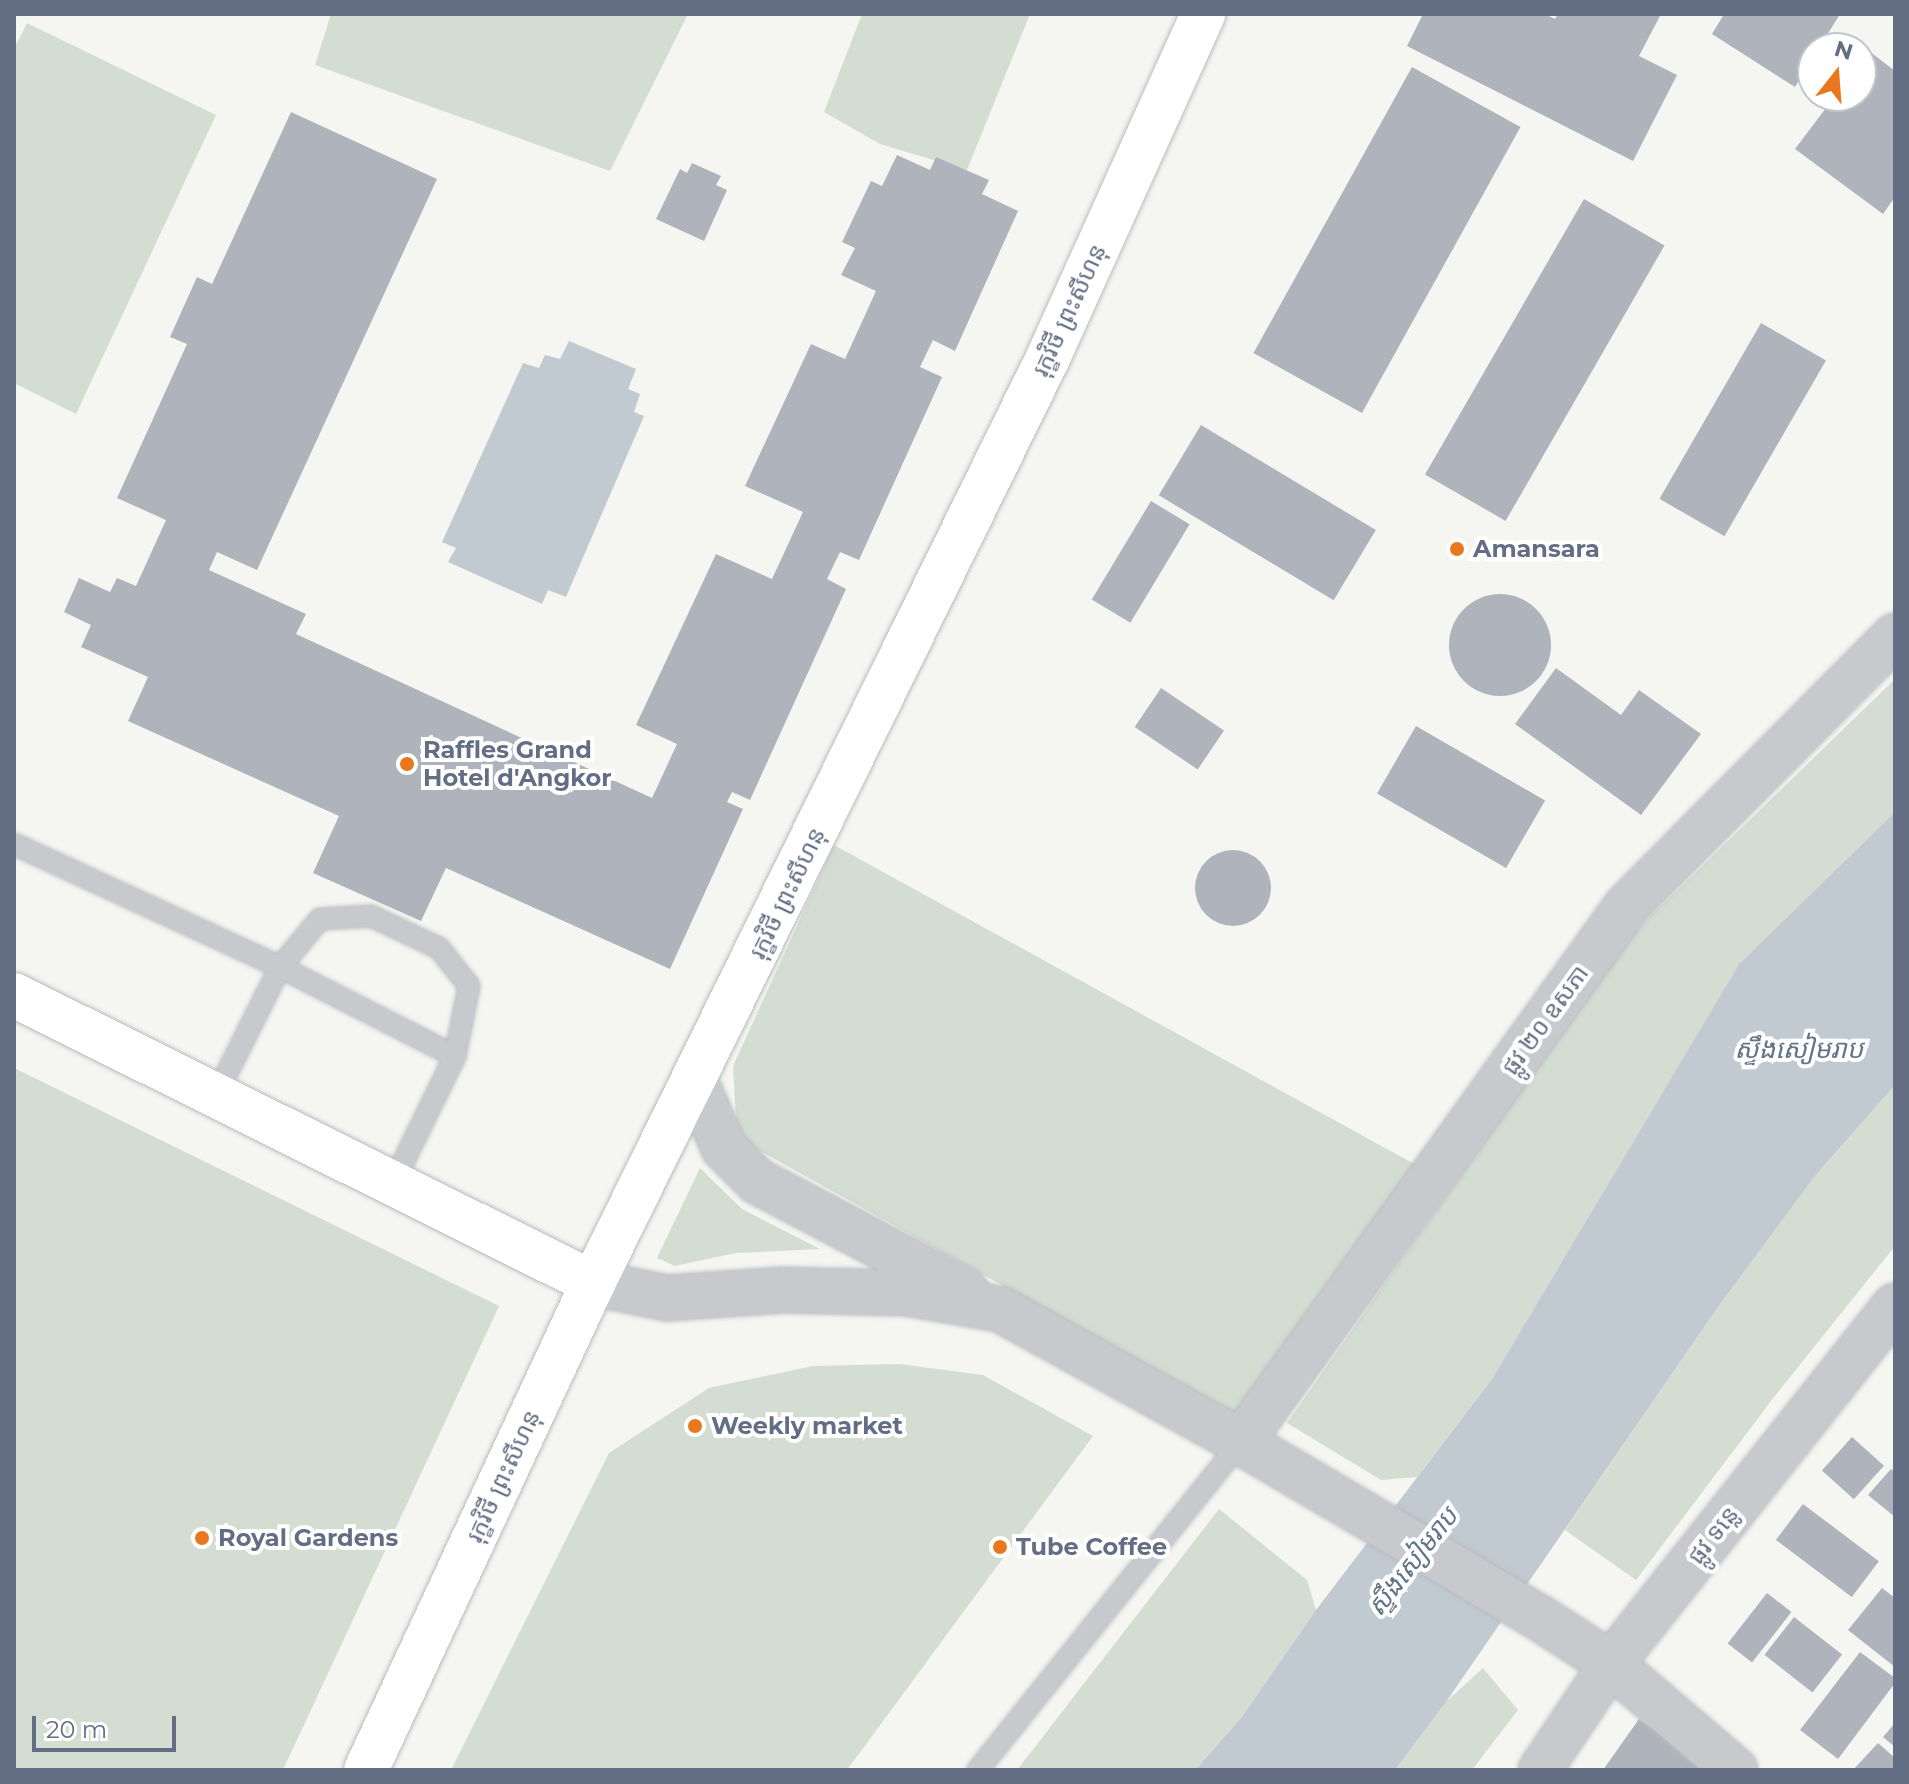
<!DOCTYPE html>
<meta charset="utf-8">
<style>
body{margin:0}
#map{position:relative;width:1909px;height:1784px;overflow:hidden;background:#f5f5f1;font-family:Montserrat,"Noto Sans Khmer",sans-serif}
div>[style]{position:absolute}
[style*='--x']{left:calc(var(--x)*1px);top:calc(var(--y)*1px);width:calc(var(--w)*1px);rotate:calc(var(--a)*1deg)}
.green>*{inset:0;background:#d4ddd2}
.water>*{inset:0;background:#c2cad1}
.building>*{inset:0;background:#afb4bc;transform-origin:0 0}
.round{border-radius:50%}
.roads{filter:drop-shadow(0 0 2px #b9bcc1) drop-shadow(0 0 2px #b9bcc1)}
.service>*{height:20px;margin:-10px;padding:0 10px;transform-origin:10px;border-radius:10px;background:#c7c9cd}
.minor>*{height:42px;margin:-21px;padding:0 21px;transform-origin:21px;border-radius:21px;background:#c7c9cd}
.tertiary>*{height:44px;margin:-22px;padding:0 22px;transform-origin:22px;border-radius:22px;background:#c7c9cd}
.secondary>*{height:44px;margin:-22px;padding:0 22px;transform-origin:22px;border-radius:22px;background:#fff}
.primary>*{height:44px;margin:-22px;padding:0 22px;transform-origin:22px;border-radius:22px;background:#fff}
.dots>*{width:22px;height:22px;translate:-50% -50%;box-sizing:border-box;border:4px solid #fff;border-radius:50%}
span{translate:-50% -50%;white-space:nowrap;text-align:center;line-height:1.15;-webkit-text-stroke:8px #fff;paint-order:stroke}
.street-label{font-size:24px;color:#636e84}
.poi-label{font-size:24px;color:#636e84;font-weight:700}
.left{translate:0 -50%;text-align:left}
.water-label{font-size:26px;color:#637688;font-style:italic}
.frame{position:absolute;inset:0;border:16px solid #636e84;pointer-events:none}
.north{position:absolute;left:1797px;top:32px;width:80px;height:80px;box-sizing:border-box;background:#fff;border:2px solid #c1c5ce;border-radius:50%;rotate:17deg;font-size:22px;font-weight:700;line-height:32px;text-align:center;color:#636e84}
.north::after{content:'';display:block;margin:auto;width:28px;height:36px;background:#e9771d;clip-path:polygon(50% 0,100% 100%,50% 72%,0 100%)}
.scale{position:absolute;left:32px;top:1716px;width:144px;height:36px;box-sizing:border-box;border:4px solid #636e84;border-top:0;padding-left:10px;font-size:24px;line-height:28px;white-space:nowrap;color:#636e84;-webkit-text-stroke:6px #fff;paint-order:stroke}
</style>
<div id="map">
<div class="green">
<div style="clip-path:polygon(331px 14px,688px 14px,610px 171px,315px 65px)"></div>
<div style="clip-path:polygon(862px 14px,1030px 14px,967px 170px,880px 144px,824px 112px)"></div>
<div style="clip-path:polygon(27px 23px,216px 115px,76px 414px,14px 383px,14px 49px)"></div>
<div style="clip-path:polygon(1895px 679px,1895px 812px,1739px 964px,1492px 1379px,1417px 1477px,1381px 1480px,1287px 1423px,1626px 940px)"></div>
<div style="clip-path:polygon(834px 845px,1416px 1165px,1234px 1414px,737px 1138px,733px 1066px)"></div>
<div style="clip-path:polygon(14px 1068px,499px 1306px,283px 1770px,14px 1770px)"></div>
<div style="clip-path:polygon(1895px 1085px,1895px 1246px,1774px 1397px,1636px 1580px,1565px 1530px,1718px 1307px,1815px 1176px)"></div>
<div style="clip-path:polygon(700px 1168px,742px 1209px,820px 1249px,736px 1253px,675px 1266px,657px 1258px)"></div>
<div style="clip-path:polygon(899px 1364px,983px 1375px,1093px 1436px,847px 1770px,451px 1770px,609px 1453px,709px 1388px,813px 1366px)"></div>
<div style="clip-path:polygon(1219px 1509px,1307px 1580px,1316px 1610px,1241px 1718px,1195px 1770px,1017px 1770px)"></div>
<div style="clip-path:polygon(1483px 1668px,1518px 1710px,1472px 1770px,1395px 1770px,1446px 1702px)"></div>
</div>
<div class="water">
<div style="clip-path:polygon(569px 341px,636px 369px,628px 389px,640px 394px,634px 412px,644px 416px,566px 597px,548px 590px,542px 604px,448px 562px,456px 548px,442px 542px,523px 363px,539px 368px,545px 355px,560px 359px)"></div>
<div style="clip-path:polygon(1895px 812px,1895px 1085px,1815px 1176px,1718px 1307px,1446px 1702px,1395px 1770px,1195px 1770px,1241px 1718px,1316px 1610px,1492px 1379px,1739px 964px)"></div>
</div>
<div class="building">
<div style="clip-path:polygon(1423px 14px,1545px 14px,1555px 19px,1558px 14px,1661px 14px,1639px 56px,1677px 75px,1633px 161px,1407px 46px)"></div>
<div style="clip-path:polygon(1724px 14px,1840px 14px,1819px 48px,1813px 48px,1813px 58px,1795px 87px,1712px 34px)"></div>
<div style="clip-path:polygon(1869px 51px,1895px 71px,1895px 197px,1883px 214px,1795px 149px,1835px 96px,1861px 96px,1861px 62px)"></div>
<div style="left:1412px;top:67px;width:124px;height:327px;rotate:29deg"></div>
<div style="clip-path:polygon(291px 112px,437px 179px,257px 570px,217px 552px,209px 570px,306px 614px,296px 634px,652px 798px,677px 744px,636px 725px,716px 554px,772px 579px,803px 512px,745px 486px,811px 344px,845px 359px,876px 291px,841px 275px,855px 248px,842px 242px,871px 181px,882px 186px,897px 155px,930px 170px,936px 157px,989px 180px,982px 194px,1018px 211px,955px 351px,933px 340px,920px 367px,942px 377px,859px 560px,840px 552px,827px 579px,846px 589px,750px 800px,732px 792px,727px 802px,743px 809px,670px 969px,446px 868px,421px 921px,313px 873px,339px 816px,128px 721px,148px 677px,81px 647px,91px 625px,64px 612px,79px 578px,110px 592px,117px 578px,136px 586px,166px 520px,117px 498px,187px 344px,170px 337px,197px 277px,212px 284px)"></div>
<div style="clip-path:polygon(692px 163px,721px 176px,716px 185px,727px 190px,704px 241px,656px 219px,680px 169px,687px 173px)"></div>
<div style="left:1584px;top:199px;width:93px;height:318px;rotate:30deg"></div>
<div style="left:1761px;top:323px;width:75px;height:203px;rotate:30deg"></div>
<div style="left:1201px;top:425px;width:204px;height:82px;rotate:31deg"></div>
<div style="left:1151px;top:501px;width:45px;height:115px;rotate:31deg"></div>
<div class="round" style="left:1449px;top:594px;width:102px;height:102px"></div>
<div style="clip-path:polygon(1556px 668px,1621px 715px,1639px 690px,1701px 734px,1641px 815px,1515px 724px)"></div>
<div style="left:1161px;top:688px;width:76px;height:47px;rotate:34deg"></div>
<div style="left:1416px;top:726px;width:149px;height:78px;rotate:30deg"></div>
<div class="round" style="left:1195px;top:850px;width:76px;height:76px"></div>
<div style="left:1852px;top:1437px;width:43px;height:45px;rotate:42deg"></div>
<div style="clip-path:polygon(1891px 1469px,1895px 1472px,1895px 1517px,1868px 1495px)"></div>
<div style="left:1803px;top:1504px;width:95px;height:45px;rotate:37deg"></div>
<div style="clip-path:polygon(1882px 1588px,1895px 1598px,1895px 1667px,1848px 1630px)"></div>
<div style="left:1767px;top:1593px;width:31px;height:64px;rotate:38deg"></div>
<div style="left:1794px;top:1617px;width:61px;height:48px;rotate:38deg"></div>
<div style="clip-path:polygon(1860px 1652px,1895px 1678px,1895px 1683px,1838px 1759px,1800px 1730px)"></div>
<div style="clip-path:polygon(1639px 1719px,1705px 1767px,1703px 1770px,1603px 1770px)"></div>
<div style="clip-path:polygon(1895px 1723px,1895px 1747px,1883px 1737px)"></div>
<div style="clip-path:polygon(1878px 1743px,1895px 1758px,1895px 1770px,1853px 1770px)"></div>
</div>
<div class="roads">
<div class="service">
<div style="--x:14;--y:844;--w:293;--a:24.8"></div>
<div style="--x:280;--y:967;--w:196;--a:27"></div>
<div style="--x:216;--y:1095;--w:143;--a:-63.4"></div>
<div style="--x:280;--y:967;--w:62;--a:-50.2"></div>
<div style="--x:320;--y:919;--w:51;--a:-3.4"></div>
<div style="--x:371;--y:916;--w:75;--a:25.2"></div>
<div style="--x:439;--y:948;--w:48;--a:51.7"></div>
<div style="--x:469;--y:986;--w:71;--a:101.3"></div>
<div style="--x:455;--y:1056;--w:141;--a:116"></div>
<div style="--x:978;--y:1770;--w:420;--a:-51.3"></div>
</div>
<div class="minor">
<div style="--x:1540;--y:1770;--w:128;--a:-56.2"></div>
</div>
<div class="tertiary">
<div style="--x:695;--y:1081;--w:73;--a:66.6"></div>
<div style="--x:724;--y:1148;--w:47;--a:45"></div>
<div style="--x:757;--y:1181;--w:236;--a:27.8"></div>
<div style="--x:593;--y:1283;--w:76;--a:11.5"></div>
<div style="--x:667;--y:1298;--w:117;--a:-3.9"></div>
<div style="--x:784;--y:1290;--w:123;--a:1.4"></div>
<div style="--x:907;--y:1293;--w:94;--a:9.8"></div>
<div style="--x:1000;--y:1309;--w:275;--a:28.9"></div>
<div style="--x:1241;--y:1442;--w:347;--a:30.5"></div>
<div style="--x:1540;--y:1618;--w:85;--a:32.9"></div>
<div style="--x:1611;--y:1664;--w:163;--a:40.5"></div>
<div style="--x:1241;--y:1442;--w:659;--a:-54.26"></div>
<div style="--x:1626;--y:907;--w:382;--a:-45.2"></div>
<div style="--x:1611;--y:1664;--w:457;--a:-51.6"></div>
</div>
<div class="secondary">
<div style="--x:593;--y:1283;--w:1029;--a:-63.81"></div>
<div style="--x:1047;--y:360;--w:380;--a:-65.7"></div>
</div>
<div class="primary">
<div style="--x:14;--y:995;--w:647;--a:26.45"></div>
<div style="--x:593;--y:1283;--w:537;--a:114.99"></div>
</div>
</div>
<div class="dots">
<div style="left:1457px;top:549px;background:#e9771d"></div>
<div style="left:407px;top:764px;background:#e9771d"></div>
<div style="left:695px;top:1426px;background:#e9771d"></div>
<div style="left:202px;top:1538px;background:#e9771d"></div>
<div style="left:1000px;top:1547px;background:#e9771d"></div>
</div>
<div class="street-label">
<span style="left:1069px;top:310px;rotate:-65deg">រុក្ខវិថី ព្រះសីហនុ</span>
<span style="left:787px;top:893px;rotate:-64deg">រុក្ខវិថី ព្រះសីហនុ</span>
<span style="left:1545px;top:1020px;rotate:-54deg">ផ្លូវ ២០ ឧសភា</span>
<span style="left:503px;top:1476px;rotate:-65deg">រុក្ខវិថី ព្រះសីហនុ</span>
<span style="left:1713px;top:1535px;rotate:-52deg">ផ្លូវ ទន្លេ</span>
</div>
<div class="poi-label">
<span class="left" style="left:1473px;top:549px">Amansara</span>
<span class="left" style="left:423px;top:764px">Raffles Grand<br>Hotel d'Angkor</span>
<span class="left" style="left:711px;top:1426px">Weekly market</span>
<span class="left" style="left:218px;top:1538px">Royal Gardens</span>
<span class="left" style="left:1016px;top:1547px">Tube Coffee</span>
</div>
<div class="water-label">
<span style="left:1799px;top:1050px">ស្ទឹងសៀមរាប</span>
<span style="left:1413px;top:1562px;rotate:-52deg">ស្ទឹងសៀមរាប</span>
</div>
<div class="frame"></div>
<div class="north">N</div>
<div class="scale">20 m</div>
</div>
